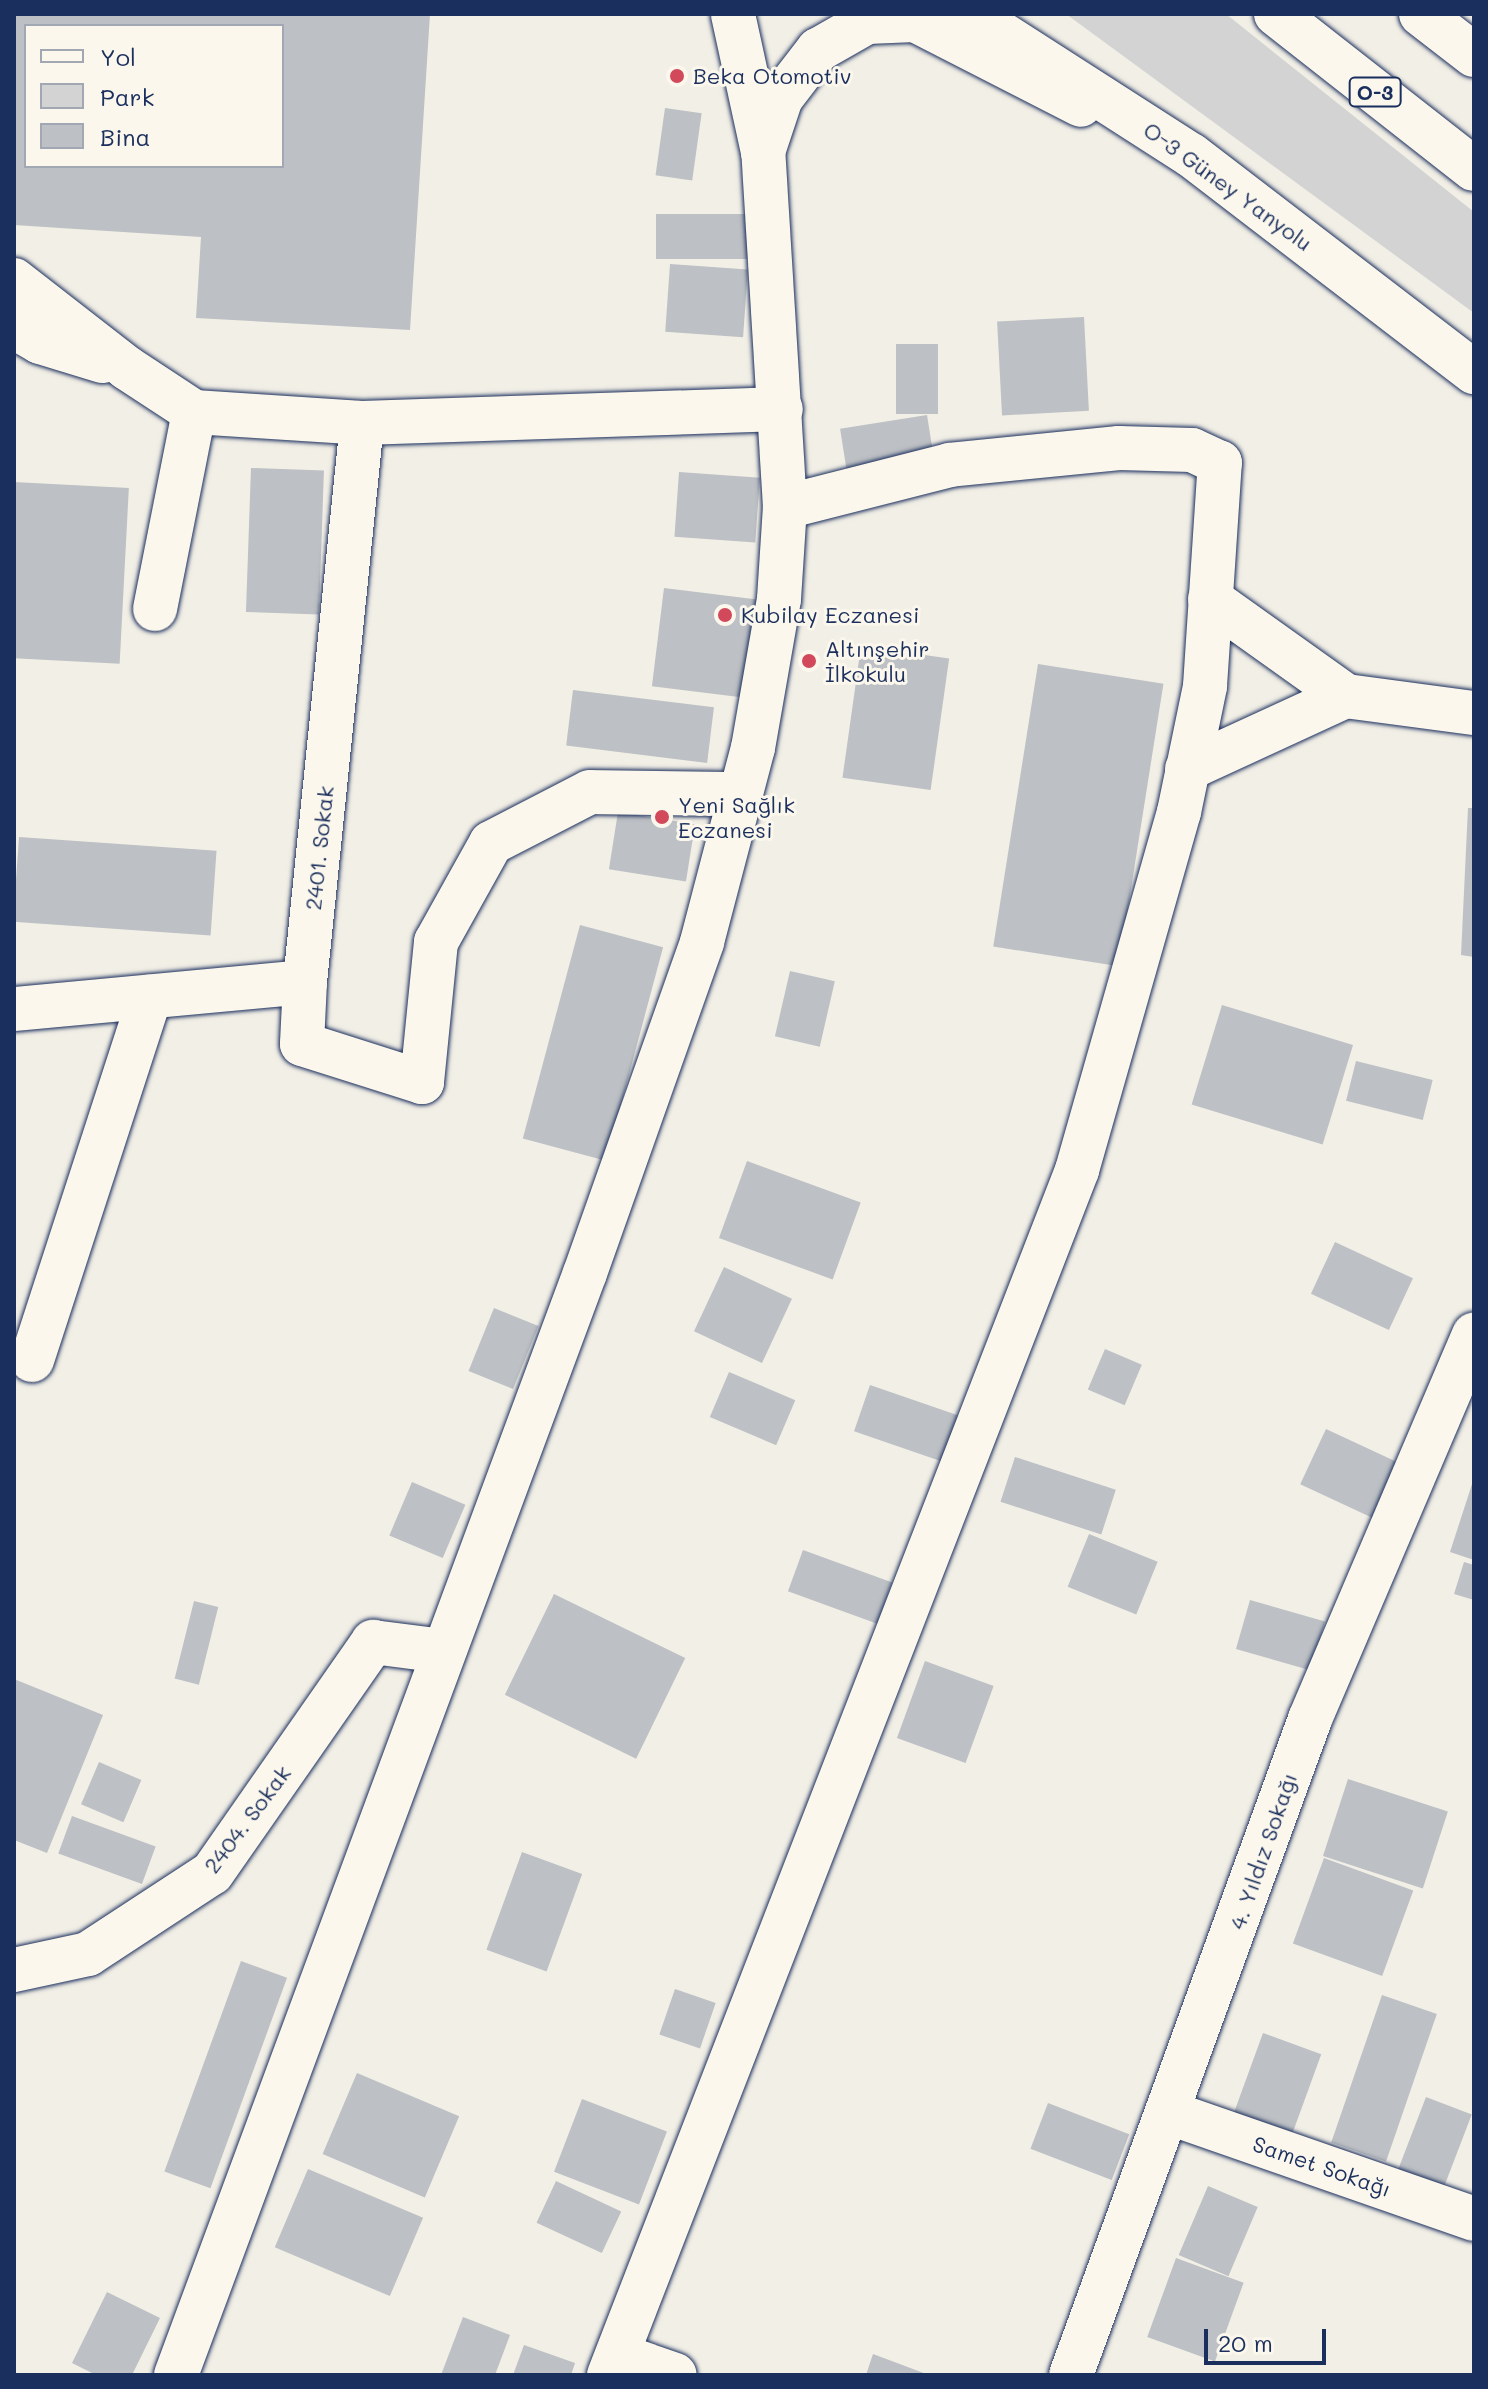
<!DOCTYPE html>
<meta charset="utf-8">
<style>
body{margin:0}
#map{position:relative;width:1488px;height:2389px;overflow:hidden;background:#f2efe6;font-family:Mali,sans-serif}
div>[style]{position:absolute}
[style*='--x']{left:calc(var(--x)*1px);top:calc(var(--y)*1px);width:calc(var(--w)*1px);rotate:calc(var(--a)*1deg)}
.green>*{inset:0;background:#d2d3d2}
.building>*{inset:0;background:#bdc0c4;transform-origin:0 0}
.roads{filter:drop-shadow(0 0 2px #1b2f5e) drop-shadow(0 0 2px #1b2f5e)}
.street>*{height:44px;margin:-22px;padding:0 22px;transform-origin:22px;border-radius:22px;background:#fbf7ec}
.secondary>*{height:44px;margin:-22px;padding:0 22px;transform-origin:22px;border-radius:22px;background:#fbf7ec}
.primary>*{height:44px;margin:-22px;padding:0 22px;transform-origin:22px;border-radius:22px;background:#fbf7ec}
.highway>*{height:44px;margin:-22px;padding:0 22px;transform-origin:22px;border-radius:22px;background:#fbf7ec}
.dots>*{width:22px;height:22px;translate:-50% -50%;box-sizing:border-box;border:4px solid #fbf7ec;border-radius:50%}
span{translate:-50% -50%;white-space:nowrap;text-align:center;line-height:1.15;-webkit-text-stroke:6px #fbf7ec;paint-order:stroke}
.shield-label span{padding:2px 6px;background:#fbf7ec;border:2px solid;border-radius:6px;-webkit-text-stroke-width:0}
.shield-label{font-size:20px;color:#1b2f5e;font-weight:700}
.poi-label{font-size:22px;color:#1b2f5e}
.left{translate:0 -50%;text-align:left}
.street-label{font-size:22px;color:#1b2f5e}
.frame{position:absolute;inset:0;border:16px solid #1b2f5e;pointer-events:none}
.legend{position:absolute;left:24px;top:24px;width:260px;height:144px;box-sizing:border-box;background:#fbf7ec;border:2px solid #a1a7b3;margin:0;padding:10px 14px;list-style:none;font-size:24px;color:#1b2f5e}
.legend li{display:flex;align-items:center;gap:16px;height:40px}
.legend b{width:40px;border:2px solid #a1a7b3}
.scale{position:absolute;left:1204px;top:2329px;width:122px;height:36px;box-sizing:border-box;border:4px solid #1b2f5e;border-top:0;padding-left:10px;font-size:24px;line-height:28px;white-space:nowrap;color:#1b2f5e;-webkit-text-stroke:6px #fbf7ec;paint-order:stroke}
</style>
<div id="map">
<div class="green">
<div style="clip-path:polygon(1066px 14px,1226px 14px,1474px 212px,1474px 313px)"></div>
</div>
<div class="building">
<div style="clip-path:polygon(evenodd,14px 14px,430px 14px,410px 330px,196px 318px,201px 237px,14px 225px,14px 14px,26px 26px,282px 26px,282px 166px,26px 166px,26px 26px)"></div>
<div style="left:665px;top:108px;width:37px;height:68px;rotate:8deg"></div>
<div style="left:656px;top:214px;width:95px;height:45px"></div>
<div style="left:670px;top:264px;width:78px;height:68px;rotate:4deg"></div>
<div style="left:1084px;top:317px;width:94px;height:87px;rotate:87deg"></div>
<div style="left:896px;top:344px;width:42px;height:70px"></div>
<div style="left:927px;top:415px;width:51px;height:88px;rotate:81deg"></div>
<div style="left:251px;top:468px;width:73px;height:144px;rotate:2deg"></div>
<div style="left:679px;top:472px;width:81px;height:65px;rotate:4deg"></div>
<div style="left:14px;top:482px;width:115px;height:176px;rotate:3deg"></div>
<div style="left:664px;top:588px;width:98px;height:99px;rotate:7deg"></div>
<div style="left:861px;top:646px;width:89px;height:133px;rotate:8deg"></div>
<div style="left:1038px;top:664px;width:127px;height:286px;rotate:9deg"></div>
<div style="left:573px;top:690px;width:142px;height:56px;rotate:7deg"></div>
<div style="clip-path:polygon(1468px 808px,1474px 808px,1474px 957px,1461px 955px)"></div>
<div style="left:618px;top:812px;width:78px;height:58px;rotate:9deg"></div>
<div style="left:19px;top:837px;width:198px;height:85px;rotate:4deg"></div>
<div style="left:580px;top:925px;width:86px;height:221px;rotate:15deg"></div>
<div style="left:790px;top:971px;width:46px;height:67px;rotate:13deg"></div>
<div style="left:1222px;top:1005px;width:137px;height:104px;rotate:17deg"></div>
<div style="left:1356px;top:1061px;width:79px;height:41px;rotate:14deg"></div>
<div style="left:747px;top:1161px;width:121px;height:82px;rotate:20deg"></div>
<div style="left:1335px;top:1242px;width:86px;height:57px;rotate:25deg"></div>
<div style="left:724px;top:1267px;width:75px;height:71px;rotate:25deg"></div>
<div style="left:494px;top:1308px;width:48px;height:68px;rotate:22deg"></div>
<div style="left:1105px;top:1349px;width:40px;height:44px;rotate:23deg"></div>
<div style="left:729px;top:1372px;width:72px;height:49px;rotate:23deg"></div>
<div style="left:870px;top:1385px;width:109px;height:49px;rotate:19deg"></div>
<div style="left:1326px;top:1429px;width:80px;height:61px;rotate:25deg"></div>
<div style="left:1015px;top:1457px;width:106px;height:47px;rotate:18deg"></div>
<div style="clip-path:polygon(1473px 1481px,1474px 1481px,1474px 1560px,1450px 1552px)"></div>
<div style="left:412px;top:1482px;width:58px;height:58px;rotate:23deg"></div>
<div style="left:1089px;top:1534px;width:74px;height:57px;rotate:22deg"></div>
<div style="left:803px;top:1550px;width:95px;height:44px;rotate:20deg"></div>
<div style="clip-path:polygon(1464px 1562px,1474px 1565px,1474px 1600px,1454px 1594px)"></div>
<div style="left:554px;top:1594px;width:146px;height:112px;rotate:26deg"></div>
<div style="left:1250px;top:1600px;width:78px;height:51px;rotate:16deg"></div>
<div style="left:194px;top:1601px;width:25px;height:80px;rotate:14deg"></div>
<div style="left:925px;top:1661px;width:73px;height:82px;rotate:20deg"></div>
<div style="clip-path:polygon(14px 1679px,103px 1715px,47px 1853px,14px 1840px)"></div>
<div style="left:99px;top:1762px;width:46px;height:46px;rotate:23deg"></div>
<div style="left:1348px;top:1779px;width:105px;height:81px;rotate:18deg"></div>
<div style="left:72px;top:1816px;width:89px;height:40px;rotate:20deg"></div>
<div style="left:522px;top:1852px;width:64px;height:104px;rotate:20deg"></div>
<div style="left:1324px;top:1858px;width:95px;height:91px;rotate:20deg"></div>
<div style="left:241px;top:1961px;width:49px;height:224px;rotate:20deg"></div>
<div style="left:675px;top:1989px;width:43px;height:48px;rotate:19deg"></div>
<div style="left:1382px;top:1995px;width:58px;height:156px;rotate:19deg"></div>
<div style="left:1263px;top:2033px;width:62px;height:85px;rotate:20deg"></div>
<div style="left:357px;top:2073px;width:111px;height:88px;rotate:23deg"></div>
<div style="left:1426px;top:2097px;width:49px;height:78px;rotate:21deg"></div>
<div style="left:582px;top:2099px;width:91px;height:78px;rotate:21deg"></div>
<div style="left:1048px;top:2103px;width:87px;height:49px;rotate:21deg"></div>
<div style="left:308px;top:2169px;width:125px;height:85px;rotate:23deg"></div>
<div style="left:556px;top:2181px;width:72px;height:46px;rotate:25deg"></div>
<div style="left:1208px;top:2186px;width:54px;height:75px;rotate:23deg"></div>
<div style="left:1176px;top:2258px;width:72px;height:84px;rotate:20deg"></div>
<div style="clip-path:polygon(107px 2292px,160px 2318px,132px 2375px,96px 2375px,72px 2363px)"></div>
<div style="clip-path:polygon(463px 2317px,510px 2335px,495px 2375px,441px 2375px)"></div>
<div style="clip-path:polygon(524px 2345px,575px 2363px,571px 2375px,513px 2375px)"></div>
<div style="clip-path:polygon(873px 2354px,929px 2375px,866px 2375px)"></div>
</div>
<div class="roads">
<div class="street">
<div style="--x:14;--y:280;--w:143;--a:37.9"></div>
<div style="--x:127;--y:368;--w:80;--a:33.3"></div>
<div style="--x:194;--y:412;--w:168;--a:3.7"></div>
<div style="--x:362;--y:423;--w:419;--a:-1.9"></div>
<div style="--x:14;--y:327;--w:30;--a:30"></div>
<div style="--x:40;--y:342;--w:65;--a:17"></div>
<div style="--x:1210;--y:599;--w:167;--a:35.5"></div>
<div style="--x:155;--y:609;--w:201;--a:-78.8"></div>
<div style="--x:1187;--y:769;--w:175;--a:-24.7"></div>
<div style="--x:1346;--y:696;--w:129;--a:7.6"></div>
<div style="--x:305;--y:982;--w:62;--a:92.8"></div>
<div style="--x:302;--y:1044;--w:126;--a:17.6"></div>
<div style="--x:422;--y:1082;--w:141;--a:-84.3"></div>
<div style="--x:436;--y:942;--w:113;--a:-60.9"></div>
<div style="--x:491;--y:843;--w:111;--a:-27.3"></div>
<div style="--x:590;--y:792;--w:151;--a:0.8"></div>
<div style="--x:14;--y:1009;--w:292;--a:-5.3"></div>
<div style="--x:305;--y:982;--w:562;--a:-84.18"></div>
<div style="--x:32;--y:1360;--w:382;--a:-72"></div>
<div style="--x:14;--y:1970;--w:76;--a:-12.2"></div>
<div style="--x:88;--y:1954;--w:148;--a:-33.2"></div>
<div style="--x:212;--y:1873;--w:282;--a:-55.1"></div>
<div style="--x:373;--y:1642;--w:71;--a:7.3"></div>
<div style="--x:1170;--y:2113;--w:322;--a:19.2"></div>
<div style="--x:618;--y:2355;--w:60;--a:19.3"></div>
<div style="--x:609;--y:2375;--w:1293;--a:-68.77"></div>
<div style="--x:1077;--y:1170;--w:372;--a:-74.1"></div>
<div style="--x:1179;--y:812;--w:129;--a:-78.3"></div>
<div style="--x:1205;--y:686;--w:224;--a:-86.2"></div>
<div style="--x:1220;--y:463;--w:31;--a:-155"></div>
<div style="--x:1192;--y:450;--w:73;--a:-178.4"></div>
<div style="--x:1119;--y:448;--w:170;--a:174.3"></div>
<div style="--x:950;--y:465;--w:170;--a:165.7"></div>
<div style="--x:1071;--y:2375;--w:698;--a:-69.98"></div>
<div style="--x:1310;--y:1719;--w:418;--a:-66.9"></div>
</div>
<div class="secondary">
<div style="--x:763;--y:152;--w:57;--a:-71.6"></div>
<div style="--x:781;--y:98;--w:61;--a:-52.4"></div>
<div style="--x:818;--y:50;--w:56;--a:-29.7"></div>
<div style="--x:867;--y:22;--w:48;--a:-2.4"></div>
<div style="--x:915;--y:20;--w:186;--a:27.1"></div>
<div style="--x:176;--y:2375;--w:1175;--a:-69.64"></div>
<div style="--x:585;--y:1273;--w:351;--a:-70.5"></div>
<div style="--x:702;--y:942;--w:201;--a:-75.3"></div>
<div style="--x:753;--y:748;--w:151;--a:-80.1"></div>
<div style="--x:779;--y:599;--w:92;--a:-86.3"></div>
<div style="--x:785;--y:507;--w:356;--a:-93.5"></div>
<div style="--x:763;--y:152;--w:141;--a:-102.3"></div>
</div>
<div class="primary">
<div style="--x:971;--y:14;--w:261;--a:32.7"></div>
<div style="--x:1191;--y:155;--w:357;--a:37.5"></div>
</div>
<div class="highway">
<div style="--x:1276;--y:14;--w:251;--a:38.1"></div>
<div style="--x:1421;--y:14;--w:67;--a:37.7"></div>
</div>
</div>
<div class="dots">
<div style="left:677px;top:76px;background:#d1495b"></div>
<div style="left:725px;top:615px;background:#d1495b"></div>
<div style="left:809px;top:661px;background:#d1495b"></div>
<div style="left:662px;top:817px;background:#d1495b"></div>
</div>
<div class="shield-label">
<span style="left:1375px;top:92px">O-3</span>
</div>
<div class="poi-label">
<span class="left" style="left:693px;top:76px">Beka Otomotiv</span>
<span class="left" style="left:741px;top:615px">Kubilay Eczanesi</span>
<span class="left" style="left:825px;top:661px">Altınşehir<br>İlkokulu</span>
<span class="left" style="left:678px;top:817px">Yeni Sağlık<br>Eczanesi</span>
</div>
<div class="street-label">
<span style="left:1228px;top:186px;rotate:36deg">O-3 Güney Yanyolu</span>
<span style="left:319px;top:848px;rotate:-84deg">2401. Sokak</span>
<span style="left:247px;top:1819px;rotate:-53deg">2404. Sokak</span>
<span style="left:1263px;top:1851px;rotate:-71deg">4. Yıldız Sokağı</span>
<span style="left:1322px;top:2166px;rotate:19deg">Samet Sokağı</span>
</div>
<div class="frame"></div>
<ul class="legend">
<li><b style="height:10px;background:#fbf7ec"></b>Yol</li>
<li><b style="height:22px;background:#d2d3d2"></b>Park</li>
<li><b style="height:22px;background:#bdc0c4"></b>Bina</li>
</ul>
<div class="scale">20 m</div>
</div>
